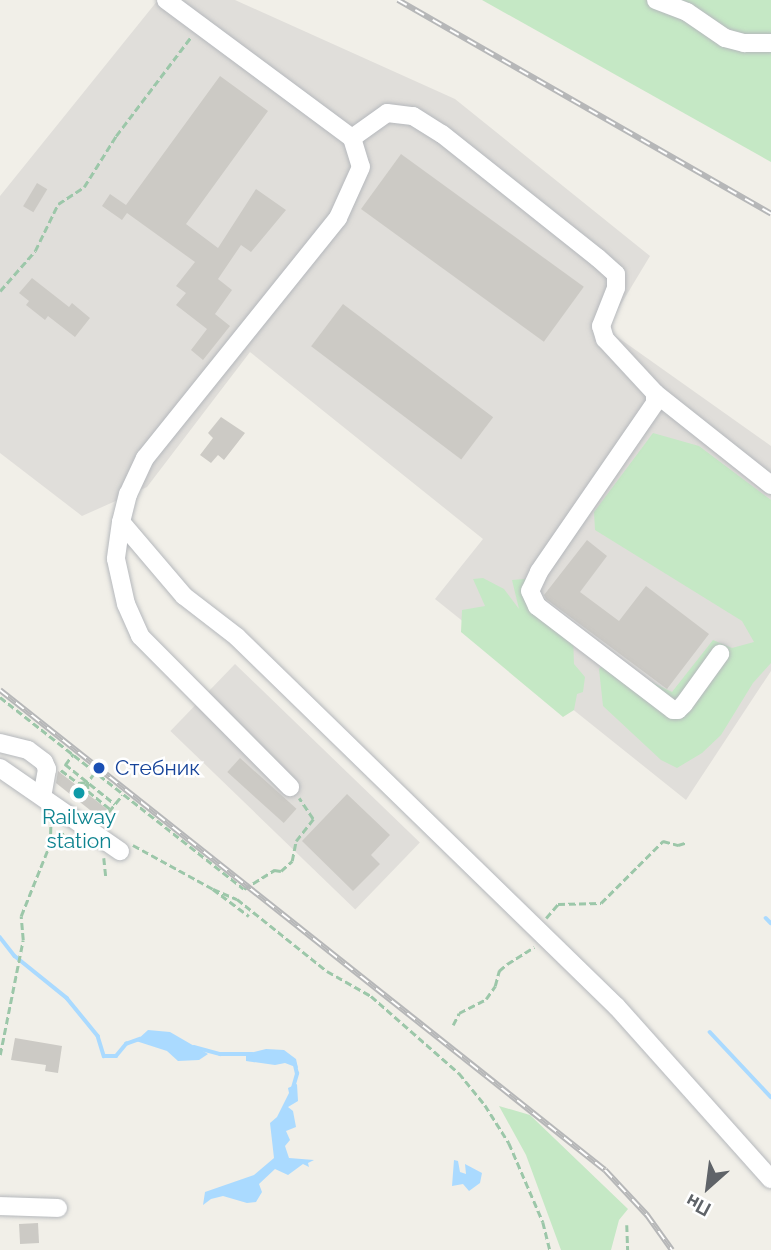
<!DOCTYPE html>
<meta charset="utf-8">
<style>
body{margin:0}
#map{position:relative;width:771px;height:1250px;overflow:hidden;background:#f1efe8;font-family:Raleway,sans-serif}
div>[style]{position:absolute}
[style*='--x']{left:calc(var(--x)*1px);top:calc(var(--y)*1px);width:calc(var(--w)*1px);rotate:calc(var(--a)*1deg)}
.industrial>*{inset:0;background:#e0deda;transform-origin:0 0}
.green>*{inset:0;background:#c5e8c5}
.water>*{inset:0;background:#aadaff}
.stream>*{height:3.5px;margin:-1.75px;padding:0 1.75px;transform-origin:1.75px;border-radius:1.75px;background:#aadaff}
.building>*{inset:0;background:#cccac5;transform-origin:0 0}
.path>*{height:2.5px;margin-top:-1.25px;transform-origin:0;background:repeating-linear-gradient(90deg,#9cc7a9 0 7px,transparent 0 10.5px)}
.roads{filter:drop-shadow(0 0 2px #b5b8bc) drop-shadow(0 0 2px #b5b8bc)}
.minor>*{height:18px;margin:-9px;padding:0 9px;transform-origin:9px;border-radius:9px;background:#fff}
.rail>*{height:6px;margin-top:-3px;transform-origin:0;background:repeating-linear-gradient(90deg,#fff 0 10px,#b6b7b8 0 20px);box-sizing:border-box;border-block:2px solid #b6b7b8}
.dots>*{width:19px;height:19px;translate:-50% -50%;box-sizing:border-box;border:4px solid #fff;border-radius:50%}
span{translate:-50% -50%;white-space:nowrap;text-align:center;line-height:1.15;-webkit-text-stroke:5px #fff;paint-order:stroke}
.transit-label{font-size:21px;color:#164399}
.left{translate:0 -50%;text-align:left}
.culture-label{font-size:21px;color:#0d838f}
.north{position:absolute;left:673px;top:1152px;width:70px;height:70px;-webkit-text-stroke:5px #fff;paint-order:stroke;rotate:208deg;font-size:19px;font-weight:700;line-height:28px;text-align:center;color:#5f6368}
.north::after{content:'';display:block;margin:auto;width:24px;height:32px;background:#5f6368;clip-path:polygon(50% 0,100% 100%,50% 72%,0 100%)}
</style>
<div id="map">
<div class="industrial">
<div style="clip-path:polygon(158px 0,235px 0,455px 99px,650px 256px,606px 329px,771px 446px,771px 671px,686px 800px,435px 599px,483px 539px,250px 352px,147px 487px,82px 516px,0 453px,0 196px)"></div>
<div style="left:235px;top:664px;width:257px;height:93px;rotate:44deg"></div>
</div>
<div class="green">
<div style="clip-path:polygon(482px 0,771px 0,771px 162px)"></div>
<div style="clip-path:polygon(653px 433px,699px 446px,771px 500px,771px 663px,753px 683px,721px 735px,702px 753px,677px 768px,661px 760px,603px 706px,599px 669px,607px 660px,672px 692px,713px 640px,732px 648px,754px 642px,742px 621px,595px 530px,594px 512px)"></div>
<div style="clip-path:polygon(483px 578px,504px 589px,519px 609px,512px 580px,535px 578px,545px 617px,573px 635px,574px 664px,585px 677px,583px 692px,577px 694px,574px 710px,563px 717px,461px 632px,462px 610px,485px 606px,473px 579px)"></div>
<div style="clip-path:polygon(499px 1106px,530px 1115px,628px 1209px,619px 1220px,611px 1250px,561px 1250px,526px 1155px)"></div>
</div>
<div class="water">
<div style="clip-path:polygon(148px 1030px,170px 1032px,208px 1054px,199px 1060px,178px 1061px,167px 1051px,136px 1041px)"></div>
<div style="clip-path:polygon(266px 1049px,284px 1050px,296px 1059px,298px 1068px,285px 1063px,275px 1065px,246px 1061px,246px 1054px)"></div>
<div style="clip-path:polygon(297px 1084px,298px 1101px,288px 1107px,293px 1111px,296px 1127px,286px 1131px,290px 1140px,285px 1146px,289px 1158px,314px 1160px,308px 1163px,309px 1167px,303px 1164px,288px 1175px,275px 1169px,259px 1184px,262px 1192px,256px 1202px,247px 1203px,223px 1196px,211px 1199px,203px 1205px,205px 1192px,254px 1175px,274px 1158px,270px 1123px,277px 1117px,289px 1093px,288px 1088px)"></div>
<div style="clip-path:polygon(454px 1160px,458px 1161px,460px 1172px,466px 1174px,465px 1164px,482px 1173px,480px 1183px,469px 1191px,463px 1184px,452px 1186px)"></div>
</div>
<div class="stream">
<div style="--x:766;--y:918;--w:7;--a:45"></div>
<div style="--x:0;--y:937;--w:24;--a:52"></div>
<div style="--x:15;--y:956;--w:67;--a:38.9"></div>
<div style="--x:67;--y:998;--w:49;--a:50.8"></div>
<div style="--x:98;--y:1036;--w:21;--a:73"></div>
<div style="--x:104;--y:1056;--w:12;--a:0"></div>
<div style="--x:116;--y:1056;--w:16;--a:-50"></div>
<div style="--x:126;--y:1044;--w:15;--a:-20"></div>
<div style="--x:710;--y:1032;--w:89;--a:46.8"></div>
<div style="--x:194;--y:1047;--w:27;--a:15"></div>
<div style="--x:220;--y:1054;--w:32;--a:0"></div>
<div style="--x:293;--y:1088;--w:15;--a:-74"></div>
<div style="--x:297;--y:1074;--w:9;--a:-103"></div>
</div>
<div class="building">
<div style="clip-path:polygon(220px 76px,268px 111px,186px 224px,218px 248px,256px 189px,286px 210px,251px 252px,241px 245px,218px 279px,232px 290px,215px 314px,230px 326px,203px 360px,191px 350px,207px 329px,176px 305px,186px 293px,176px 286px,195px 262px,127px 213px,122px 220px,102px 206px,110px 194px,126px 205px)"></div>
<div style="left:401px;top:154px;width:226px;height:68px;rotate:36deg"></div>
<div style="left:37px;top:183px;width:12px;height:27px;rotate:31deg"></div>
<div style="clip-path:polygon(32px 278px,69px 307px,72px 303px,90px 318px,75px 337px,48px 316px,45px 320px,26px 305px,29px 301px,19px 293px)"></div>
<div style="left:343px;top:304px;width:188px;height:53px;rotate:37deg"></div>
<div style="clip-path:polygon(221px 417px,245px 433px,224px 460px,218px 455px,211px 463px,200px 455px,213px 438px,208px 433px)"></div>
<div style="clip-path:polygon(587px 540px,607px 556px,580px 592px,619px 621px,646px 586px,709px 634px,667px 689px,546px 599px,544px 595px)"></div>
<div style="left:240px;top:758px;width:76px;height:19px;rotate:42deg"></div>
<div style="clip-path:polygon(58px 771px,107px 809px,100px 818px,56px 783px)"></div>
<div style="clip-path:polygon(347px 794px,390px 835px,371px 855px,380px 864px,353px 891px,302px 841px)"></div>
<div style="clip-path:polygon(15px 1038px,62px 1046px,58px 1073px,45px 1071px,46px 1065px,11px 1060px)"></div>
<div style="left:38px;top:1223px;width:20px;height:19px;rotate:87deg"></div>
</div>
<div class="path">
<div style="--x:0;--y:291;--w:53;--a:-48.8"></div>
<div style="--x:35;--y:251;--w:52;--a:-63.9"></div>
<div style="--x:58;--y:204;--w:31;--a:-33"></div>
<div style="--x:84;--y:187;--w:60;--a:-57.9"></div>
<div style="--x:116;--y:136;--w:124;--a:-52.9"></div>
<div style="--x:0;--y:697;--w:310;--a:38.2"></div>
<div style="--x:244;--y:889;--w:36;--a:-32"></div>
<div style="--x:274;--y:870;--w:7;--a:8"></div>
<div style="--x:281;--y:871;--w:15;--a:-42"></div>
<div style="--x:292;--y:861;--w:20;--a:-79"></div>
<div style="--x:296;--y:841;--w:28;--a:-52"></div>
<div style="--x:313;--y:819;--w:25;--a:-124"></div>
<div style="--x:65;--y:764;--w:64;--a:38.7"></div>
<div style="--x:65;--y:765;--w:14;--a:-54"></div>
<div style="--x:61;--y:770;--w:21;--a:37"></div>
<div style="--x:78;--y:783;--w:10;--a:-6"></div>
<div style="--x:88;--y:782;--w:9;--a:90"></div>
<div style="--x:88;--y:791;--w:28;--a:39"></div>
<div style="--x:84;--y:787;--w:19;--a:-54"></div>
<div style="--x:102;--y:820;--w:32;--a:-51"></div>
<div style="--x:50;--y:844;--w:24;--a:-88"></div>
<div style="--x:133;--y:845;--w:91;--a:28.8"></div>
<div style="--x:213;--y:889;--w:45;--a:36.9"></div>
<div style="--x:104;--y:858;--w:20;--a:84"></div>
<div style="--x:213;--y:889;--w:26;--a:23"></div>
<div style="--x:237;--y:899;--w:115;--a:38.7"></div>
<div style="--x:327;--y:971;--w:51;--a:29.6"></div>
<div style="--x:371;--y:996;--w:117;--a:41.2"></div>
<div style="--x:459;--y:1073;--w:41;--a:50.9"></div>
<div style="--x:485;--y:1105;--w:45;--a:57.7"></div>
<div style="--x:509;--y:1143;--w:86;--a:66.7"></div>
<div style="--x:543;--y:1222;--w:29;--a:76"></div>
<div style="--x:546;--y:918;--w:18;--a:-49"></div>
<div style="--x:558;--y:904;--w:43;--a:-1.3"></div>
<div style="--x:601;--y:903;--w:88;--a:-45"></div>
<div style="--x:663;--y:841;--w:16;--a:15"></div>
<div style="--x:678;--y:845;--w:10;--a:-17"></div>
<div style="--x:453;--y:1025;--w:13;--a:-63"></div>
<div style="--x:459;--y:1013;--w:30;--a:-27"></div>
<div style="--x:486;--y:999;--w:16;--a:-55"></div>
<div style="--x:495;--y:986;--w:16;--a:-75"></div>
<div style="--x:499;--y:971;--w:11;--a:-41"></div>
<div style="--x:507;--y:964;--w:32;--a:-32"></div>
<div style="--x:0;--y:1055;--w:117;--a:-78.7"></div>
<div style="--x:23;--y:940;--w:24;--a:-95"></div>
<div style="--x:21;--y:916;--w:78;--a:-68.1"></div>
<div style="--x:50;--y:844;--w:19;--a:-39"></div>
<div style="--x:627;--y:1225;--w:25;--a:88"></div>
</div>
<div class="roads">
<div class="minor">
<div style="--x:166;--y:0;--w:232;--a:36.6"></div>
<div style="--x:352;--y:138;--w:30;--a:73"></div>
<div style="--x:361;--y:167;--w:56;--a:114.3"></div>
<div style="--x:338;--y:218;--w:308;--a:128.8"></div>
<div style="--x:145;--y:458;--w:40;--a:115"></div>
<div style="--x:128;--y:494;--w:29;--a:104"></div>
<div style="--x:121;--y:522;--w:97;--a:49.6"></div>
<div style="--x:184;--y:596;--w:67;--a:37.7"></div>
<div style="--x:237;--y:637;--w:530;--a:44.24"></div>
<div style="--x:617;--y:1007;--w:231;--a:48.2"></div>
<div style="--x:656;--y:0;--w:33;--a:21"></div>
<div style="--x:687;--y:12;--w:46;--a:34.4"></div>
<div style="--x:725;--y:38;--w:20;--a:15"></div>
<div style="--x:744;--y:43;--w:27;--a:0"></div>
<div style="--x:352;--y:138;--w:43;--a:-35.5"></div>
<div style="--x:387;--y:113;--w:26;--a:7"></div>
<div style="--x:413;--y:116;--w:34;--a:32"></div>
<div style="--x:442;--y:134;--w:199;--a:38.5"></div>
<div style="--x:598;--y:258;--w:24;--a:42"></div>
<div style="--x:616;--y:274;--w:14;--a:90"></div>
<div style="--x:616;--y:288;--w:41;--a:111.5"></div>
<div style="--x:601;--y:326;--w:14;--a:73"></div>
<div style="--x:605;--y:339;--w:74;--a:47.2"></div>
<div style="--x:655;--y:393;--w:148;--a:38.4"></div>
<div style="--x:655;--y:393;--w:10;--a:90"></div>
<div style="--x:655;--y:403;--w:205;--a:124.5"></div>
<div style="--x:539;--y:572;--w:21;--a:115"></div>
<div style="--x:530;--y:591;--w:17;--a:65"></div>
<div style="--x:537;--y:606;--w:171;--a:37.4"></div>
<div style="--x:673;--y:710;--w:5;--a:0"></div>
<div style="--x:678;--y:710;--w:8;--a:-45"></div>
<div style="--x:684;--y:704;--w:62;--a:-54.2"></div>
<div style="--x:121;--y:522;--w:37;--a:98"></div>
<div style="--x:116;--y:559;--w:46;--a:77.5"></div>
<div style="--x:126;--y:604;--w:35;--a:66"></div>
<div style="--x:140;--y:636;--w:213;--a:45.2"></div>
<div style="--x:0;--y:743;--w:29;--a:14"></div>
<div style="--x:28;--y:750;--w:20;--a:37"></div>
<div style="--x:44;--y:762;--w:8;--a:67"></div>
<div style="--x:47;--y:769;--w:27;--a:100"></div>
<div style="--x:0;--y:768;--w:146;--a:34.7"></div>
<div style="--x:0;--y:1206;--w:58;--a:2"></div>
</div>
</div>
<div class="rail">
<div style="--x:398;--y:0;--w:430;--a:29.8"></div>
<div style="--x:0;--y:690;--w:772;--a:38.43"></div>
<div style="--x:605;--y:1170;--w:62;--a:47"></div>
<div style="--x:647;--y:1215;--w:43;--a:54.5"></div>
</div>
<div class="dots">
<div style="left:99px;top:768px;background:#1a4fb4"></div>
<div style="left:79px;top:793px;background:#0f9aa8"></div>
</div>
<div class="transit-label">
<span class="left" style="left:115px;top:768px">Стебник</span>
</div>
<div class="culture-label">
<span style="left:79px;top:829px">Railway<br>station</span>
</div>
<div class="north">Пн</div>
</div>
